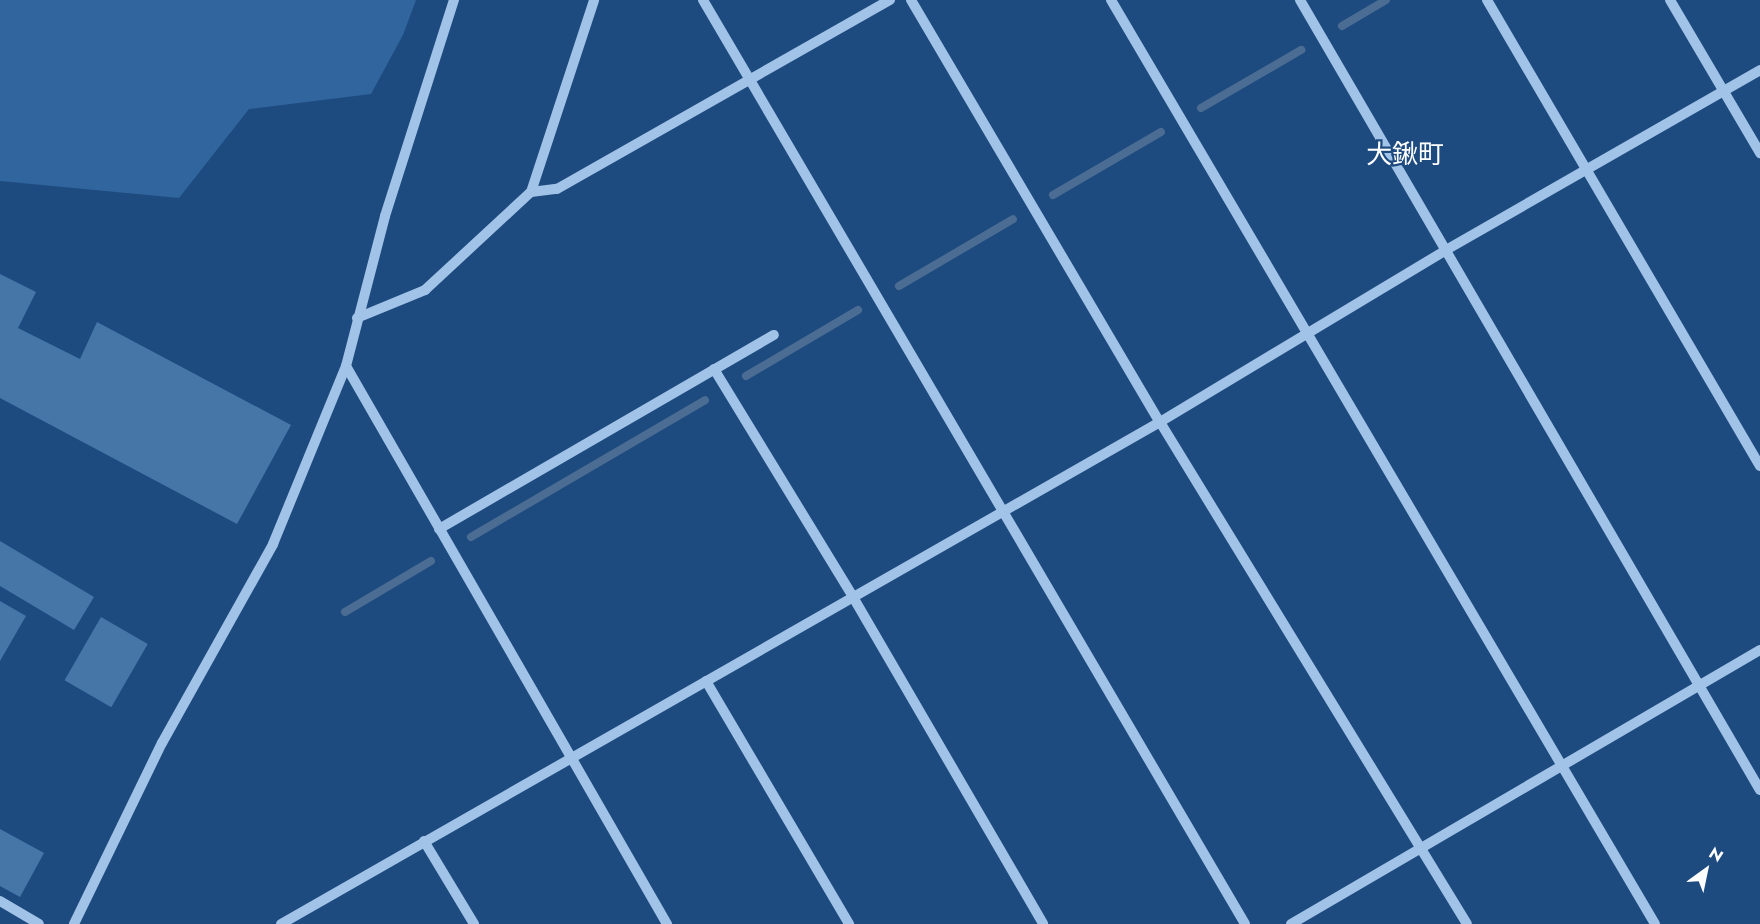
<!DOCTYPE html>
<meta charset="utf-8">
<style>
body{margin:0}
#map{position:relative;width:1760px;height:924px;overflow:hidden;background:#1e4b7f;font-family:Jost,"Noto Sans JP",sans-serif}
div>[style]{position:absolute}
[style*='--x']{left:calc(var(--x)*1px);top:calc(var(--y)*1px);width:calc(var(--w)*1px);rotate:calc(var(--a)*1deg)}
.green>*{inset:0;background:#31659d}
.stream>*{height:8px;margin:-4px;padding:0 4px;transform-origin:4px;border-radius:4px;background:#4b6c93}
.building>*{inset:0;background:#4675a8;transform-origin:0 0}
.minor>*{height:10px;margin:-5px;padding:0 5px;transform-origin:5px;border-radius:5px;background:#a2c3e8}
span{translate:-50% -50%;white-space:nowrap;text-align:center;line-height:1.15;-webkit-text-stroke:4.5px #1e4b7f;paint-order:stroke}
.quarter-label{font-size:26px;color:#fff}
.north{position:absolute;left:1676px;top:840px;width:60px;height:60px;-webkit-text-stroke:4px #1e4b7f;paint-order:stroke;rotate:33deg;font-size:16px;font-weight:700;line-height:24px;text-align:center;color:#fff}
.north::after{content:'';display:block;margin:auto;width:21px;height:27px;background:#fff;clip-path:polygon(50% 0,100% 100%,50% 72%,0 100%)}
</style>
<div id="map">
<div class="green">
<div style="clip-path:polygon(0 0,416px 0,403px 35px,371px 94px,249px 109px,179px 198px,0 181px)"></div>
</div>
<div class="stream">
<div style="--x:1342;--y:26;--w:51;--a:-30.6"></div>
<div style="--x:1201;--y:108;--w:116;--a:-30.1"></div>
<div style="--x:1053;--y:195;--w:125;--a:-30.3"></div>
<div style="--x:899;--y:286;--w:132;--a:-30.4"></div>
<div style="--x:746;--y:376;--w:130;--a:-30.5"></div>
<div style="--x:471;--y:537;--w:271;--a:-30.3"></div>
<div style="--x:345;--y:612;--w:100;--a:-30.7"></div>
</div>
<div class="building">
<div style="clip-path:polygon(0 274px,36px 292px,18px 328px,80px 359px,97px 322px,291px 425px,237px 524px,0 398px)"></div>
<div style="clip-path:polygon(0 541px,94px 597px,74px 630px,0 586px)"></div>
<div style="clip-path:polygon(0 601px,26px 616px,0 661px)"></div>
<div style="left:101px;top:617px;width:54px;height:73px;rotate:30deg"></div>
<div style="clip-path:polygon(0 829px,44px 853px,20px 897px,0 886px)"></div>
</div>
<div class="minor">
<div style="--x:703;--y:0;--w:1071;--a:59.6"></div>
<div style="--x:911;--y:0;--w:490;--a:59.5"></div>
<div style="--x:1160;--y:422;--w:588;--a:58.55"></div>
<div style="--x:1111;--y:0;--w:1072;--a:59.51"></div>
<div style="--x:1300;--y:0;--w:914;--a:59.79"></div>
<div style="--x:1487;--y:0;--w:540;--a:59.64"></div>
<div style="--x:1670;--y:0;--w:178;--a:59.5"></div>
<div style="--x:531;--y:192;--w:26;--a:-7"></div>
<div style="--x:557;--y:189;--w:383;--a:-29.6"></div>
<div style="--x:357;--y:318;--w:74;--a:-22.4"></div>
<div style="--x:425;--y:290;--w:144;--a:-42.8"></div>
<div style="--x:531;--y:192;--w:202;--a:-71.8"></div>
<div style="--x:346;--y:366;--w:644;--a:60.09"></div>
<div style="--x:714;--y:369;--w:267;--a:58.6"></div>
<div style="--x:853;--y:597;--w:378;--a:59.8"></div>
<div style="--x:439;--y:529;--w:387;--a:-30.1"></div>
<div style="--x:706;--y:681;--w:282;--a:59.5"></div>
<div style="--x:424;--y:841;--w:97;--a:58.9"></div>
<div style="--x:0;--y:901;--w:45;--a:30.5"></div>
<div style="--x:74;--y:924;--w:201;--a:-64.1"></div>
<div style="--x:162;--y:743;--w:228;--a:-60.8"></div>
<div style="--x:273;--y:544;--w:192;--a:-67.7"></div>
<div style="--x:346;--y:366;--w:155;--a:-75.4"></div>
<div style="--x:385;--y:216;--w:227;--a:-72.3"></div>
<div style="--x:281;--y:924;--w:1012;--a:-29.73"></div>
<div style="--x:1160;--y:422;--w:334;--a:-31"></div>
<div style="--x:1446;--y:250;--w:362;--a:-29.8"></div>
<div style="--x:1291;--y:924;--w:543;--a:-30.29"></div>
</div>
<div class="quarter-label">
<span style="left:1405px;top:155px">大鍬町</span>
</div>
<div class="north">N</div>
</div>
